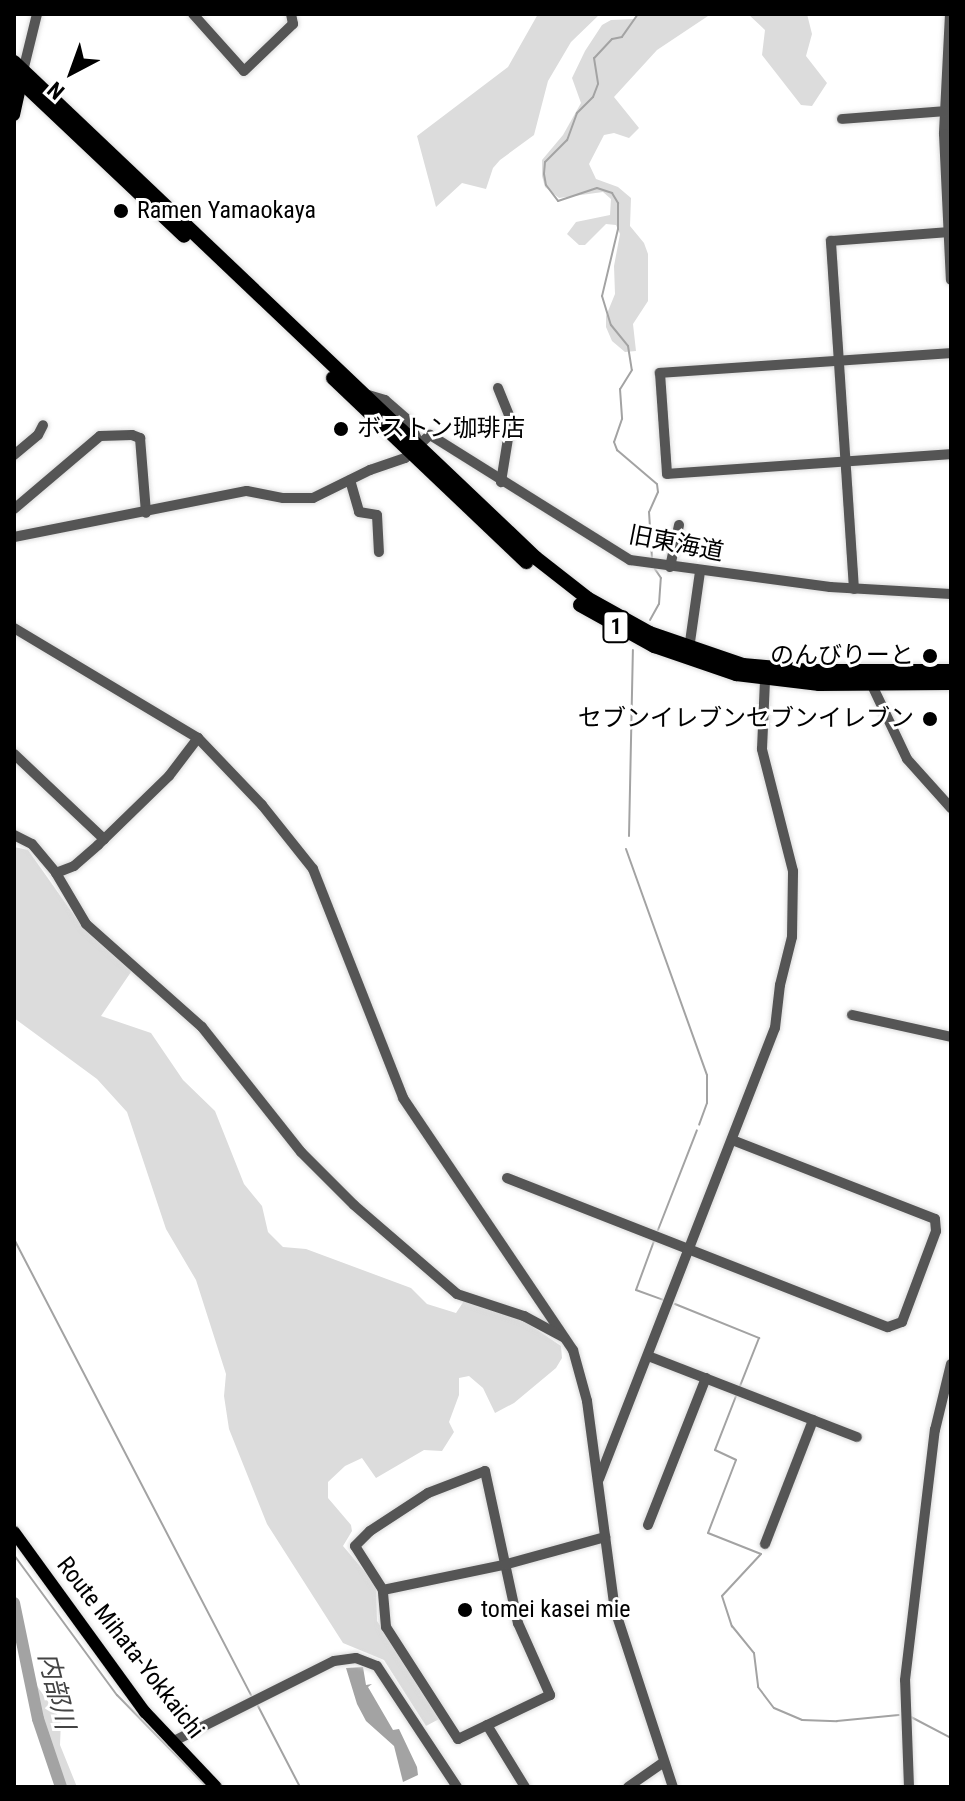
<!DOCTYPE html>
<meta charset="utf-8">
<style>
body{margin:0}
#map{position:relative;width:965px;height:1801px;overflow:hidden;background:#fff;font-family:"Roboto Condensed","Noto Sans JP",sans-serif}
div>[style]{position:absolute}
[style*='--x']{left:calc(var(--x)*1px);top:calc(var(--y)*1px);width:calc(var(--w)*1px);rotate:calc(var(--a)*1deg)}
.green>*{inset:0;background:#dcdcdc}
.water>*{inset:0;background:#a3a3a3}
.stream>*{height:2px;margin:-1px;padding:0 1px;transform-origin:1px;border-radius:1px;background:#a3a3a3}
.river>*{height:12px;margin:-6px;padding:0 6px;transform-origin:6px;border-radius:6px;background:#a3a3a3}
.roads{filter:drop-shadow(0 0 2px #dbdbdb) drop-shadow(0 0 2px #dbdbdb)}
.minor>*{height:10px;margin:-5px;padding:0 5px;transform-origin:5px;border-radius:5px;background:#555}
.major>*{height:12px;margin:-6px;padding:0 6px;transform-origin:6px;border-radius:6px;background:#000}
.highway>*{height:14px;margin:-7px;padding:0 7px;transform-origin:7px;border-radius:7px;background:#000}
.dots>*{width:22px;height:22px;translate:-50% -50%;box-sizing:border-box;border:4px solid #fff;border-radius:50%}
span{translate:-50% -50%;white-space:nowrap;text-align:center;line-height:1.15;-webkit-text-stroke:6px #fff;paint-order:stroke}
.shield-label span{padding:2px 6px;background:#fff;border:2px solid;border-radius:6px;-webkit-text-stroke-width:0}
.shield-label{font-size:22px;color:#000;font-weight:700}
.poi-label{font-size:24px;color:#000}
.left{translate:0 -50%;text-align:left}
.right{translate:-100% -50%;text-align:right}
.street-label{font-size:24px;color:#000}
.water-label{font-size:26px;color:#444;font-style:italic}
.frame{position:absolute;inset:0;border:16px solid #000;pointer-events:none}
.north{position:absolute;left:32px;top:32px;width:80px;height:80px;-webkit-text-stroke:6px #fff;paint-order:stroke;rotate:221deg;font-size:22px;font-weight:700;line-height:32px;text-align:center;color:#000}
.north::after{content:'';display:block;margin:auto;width:28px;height:36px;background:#000;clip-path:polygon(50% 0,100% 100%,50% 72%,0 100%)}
</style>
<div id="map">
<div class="green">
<div style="clip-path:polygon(538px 14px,600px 14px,571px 42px,548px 81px,534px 135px,500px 160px,493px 168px,486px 189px,462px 183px,436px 207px,417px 136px,508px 67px)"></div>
<div style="clip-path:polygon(640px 14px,711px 14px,657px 50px,614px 97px,639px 128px,629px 138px,614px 133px,604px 135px,589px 164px,596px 179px,618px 187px,631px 198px,630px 226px,644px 243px,648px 254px,648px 301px,633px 324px,636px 351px,625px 352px,612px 341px,606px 327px,606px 316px,615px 294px,614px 266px,620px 234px,616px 225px,606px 224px,585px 245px,579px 245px,567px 234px,576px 222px,610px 215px,611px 199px,603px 192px,559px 198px,545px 187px,542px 176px,542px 160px,563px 135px,581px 103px,572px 78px,585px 51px,602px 25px,611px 20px,634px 19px)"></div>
<div style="clip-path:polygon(748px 14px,807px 14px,812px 34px,806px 56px,827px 83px,812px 106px,801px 105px,762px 55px,765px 30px)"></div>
<div style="clip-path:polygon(14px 847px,28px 850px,83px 928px,133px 969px,101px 1016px,151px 1033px,183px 1080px,215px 1111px,244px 1184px,262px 1206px,268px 1232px,283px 1247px,306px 1249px,411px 1288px,427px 1304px,456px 1313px,464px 1301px,518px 1317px,561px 1346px,562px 1358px,556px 1368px,514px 1403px,495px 1413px,483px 1388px,469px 1376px,459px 1378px,459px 1395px,449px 1422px,454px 1432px,442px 1451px,424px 1450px,376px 1478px,362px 1458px,345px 1466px,328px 1482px,328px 1498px,351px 1525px,352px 1531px,343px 1546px,376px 1585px,377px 1621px,441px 1718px,426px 1726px,384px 1660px,343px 1643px,267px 1524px,229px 1429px,224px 1396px,226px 1374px,196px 1280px,166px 1229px,127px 1112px,97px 1079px,14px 1018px)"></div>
<div style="clip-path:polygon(30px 1655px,37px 1686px,61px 1720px,60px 1745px,77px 1787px,67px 1787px,50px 1748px,24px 1656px)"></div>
</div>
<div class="water">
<div style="clip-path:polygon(363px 1667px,366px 1685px,372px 1684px,368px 1687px,393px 1730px,399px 1729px,417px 1767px,418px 1775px,403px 1782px,394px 1746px,366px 1721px,357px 1704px,346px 1668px)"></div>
</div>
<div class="stream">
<div style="--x:638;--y:14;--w:28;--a:125"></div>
<div style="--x:622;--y:37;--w:10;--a:169"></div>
<div style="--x:612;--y:39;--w:26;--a:133"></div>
<div style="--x:594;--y:58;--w:26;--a:81"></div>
<div style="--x:598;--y:84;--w:14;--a:111"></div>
<div style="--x:593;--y:97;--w:23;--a:135"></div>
<div style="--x:577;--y:113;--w:29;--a:110"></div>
<div style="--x:567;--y:140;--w:31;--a:135"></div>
<div style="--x:545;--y:162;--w:12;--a:95"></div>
<div style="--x:544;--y:174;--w:11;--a:80"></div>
<div style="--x:546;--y:185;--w:20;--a:53"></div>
<div style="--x:558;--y:201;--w:41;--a:-18.4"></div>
<div style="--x:597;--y:188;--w:16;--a:18"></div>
<div style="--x:612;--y:193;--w:12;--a:59"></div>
<div style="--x:618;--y:203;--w:26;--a:90"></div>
<div style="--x:618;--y:229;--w:69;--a:103.4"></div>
<div style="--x:602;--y:296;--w:30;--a:73"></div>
<div style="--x:611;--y:325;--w:27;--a:51"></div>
<div style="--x:628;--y:346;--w:24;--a:81"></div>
<div style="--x:632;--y:370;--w:22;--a:122"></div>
<div style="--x:620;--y:389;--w:30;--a:86"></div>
<div style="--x:622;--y:419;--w:24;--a:109"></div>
<div style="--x:614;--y:442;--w:9;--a:69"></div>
<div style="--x:617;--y:450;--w:52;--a:40.4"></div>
<div style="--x:657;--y:484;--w:8;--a:83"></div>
<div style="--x:658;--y:492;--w:22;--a:114"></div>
<div style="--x:649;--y:512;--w:47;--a:86.3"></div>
<div style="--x:650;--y:620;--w:18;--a:-61"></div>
<div style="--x:659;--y:604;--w:26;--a:-86"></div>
<div style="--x:661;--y:578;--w:11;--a:-124"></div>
<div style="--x:629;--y:836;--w:186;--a:-88.8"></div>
<div style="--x:626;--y:849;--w:240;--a:70.3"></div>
<div style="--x:707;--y:1075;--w:28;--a:90"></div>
<div style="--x:707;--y:1103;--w:23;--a:110"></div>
<div style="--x:658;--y:1230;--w:107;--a:-68.7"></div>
<div style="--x:14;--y:1239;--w:514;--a:62.54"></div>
<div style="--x:654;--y:1241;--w:52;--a:110.2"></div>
<div style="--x:636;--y:1290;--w:29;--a:20"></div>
<div style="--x:675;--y:1304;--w:91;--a:22"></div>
<div style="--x:759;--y:1338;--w:52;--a:111.6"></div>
<div style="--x:736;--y:1396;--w:58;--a:111.3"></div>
<div style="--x:715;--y:1450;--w:23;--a:25"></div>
<div style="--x:736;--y:1460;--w:78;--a:111"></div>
<div style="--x:708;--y:1533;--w:57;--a:21.6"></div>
<div style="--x:761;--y:1554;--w:57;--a:132.9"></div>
<div style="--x:722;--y:1596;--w:32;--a:72"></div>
<div style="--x:732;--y:1626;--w:35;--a:51"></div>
<div style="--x:754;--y:1653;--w:34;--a:83"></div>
<div style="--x:758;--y:1687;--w:26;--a:53"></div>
<div style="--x:774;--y:1708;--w:30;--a:23"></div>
<div style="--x:802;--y:1720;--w:35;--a:2"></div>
<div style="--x:837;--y:1721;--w:62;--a:-5.5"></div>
<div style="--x:14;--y:1555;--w:174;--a:53.7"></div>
<div style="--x:117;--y:1695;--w:129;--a:45.6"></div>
<div style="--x:258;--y:1706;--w:91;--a:62.6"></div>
<div style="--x:911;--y:1717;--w:45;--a:27.7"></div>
</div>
<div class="river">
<div style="--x:14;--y:1603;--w:118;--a:78.3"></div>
<div style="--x:38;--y:1719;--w:72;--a:71.3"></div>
</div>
<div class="roads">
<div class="minor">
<div style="--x:193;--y:14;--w:76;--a:48.2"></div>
<div style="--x:244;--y:71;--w:68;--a:-43.8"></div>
<div style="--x:293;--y:24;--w:10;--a:-101"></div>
<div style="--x:950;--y:14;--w:120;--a:92.9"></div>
<div style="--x:944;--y:134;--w:146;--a:87.3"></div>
<div style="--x:23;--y:71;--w:59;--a:-76.2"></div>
<div style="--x:842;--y:119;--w:103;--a:-4.4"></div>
<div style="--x:951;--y:353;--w:292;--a:176.1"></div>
<div style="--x:660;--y:373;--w:101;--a:86"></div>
<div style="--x:667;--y:474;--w:285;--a:-4"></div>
<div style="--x:498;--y:388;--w:35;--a:68"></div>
<div style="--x:511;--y:420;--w:63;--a:99.2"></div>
<div style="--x:365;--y:394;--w:21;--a:17"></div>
<div style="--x:385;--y:400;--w:32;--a:41"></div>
<div style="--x:409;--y:421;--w:24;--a:66"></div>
<div style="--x:14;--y:455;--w:31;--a:-40"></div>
<div style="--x:38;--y:435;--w:11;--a:-63"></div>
<div style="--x:350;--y:480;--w:33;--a:74"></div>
<div style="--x:359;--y:512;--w:18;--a:9"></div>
<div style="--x:377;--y:515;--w:37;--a:87"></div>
<div style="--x:14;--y:509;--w:113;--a:-40.3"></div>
<div style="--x:100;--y:436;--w:32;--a:-2"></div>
<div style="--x:132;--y:435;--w:9;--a:21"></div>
<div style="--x:140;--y:438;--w:75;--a:85.4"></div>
<div style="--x:14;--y:537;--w:237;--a:-11.2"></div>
<div style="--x:247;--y:491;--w:37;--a:11"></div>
<div style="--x:283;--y:498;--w:30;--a:0"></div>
<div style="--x:313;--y:498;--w:64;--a:-26.2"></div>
<div style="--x:370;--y:470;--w:37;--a:-19"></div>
<div style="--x:405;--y:458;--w:34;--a:-43"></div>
<div style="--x:430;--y:435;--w:236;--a:32"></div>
<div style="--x:630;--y:560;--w:202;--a:7.7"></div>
<div style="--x:830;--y:587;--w:121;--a:3.3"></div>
<div style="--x:670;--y:567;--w:43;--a:-77.9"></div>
<div style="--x:854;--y:589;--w:349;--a:-93.8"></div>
<div style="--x:831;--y:241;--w:117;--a:-4.4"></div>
<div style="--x:14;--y:628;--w:214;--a:30.9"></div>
<div style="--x:198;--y:738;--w:93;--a:46.3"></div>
<div style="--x:262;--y:805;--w:82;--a:51.4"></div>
<div style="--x:313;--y:869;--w:246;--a:68.5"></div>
<div style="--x:403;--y:1098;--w:304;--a:56"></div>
<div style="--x:573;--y:1350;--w:53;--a:74.6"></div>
<div style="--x:587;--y:1401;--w:211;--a:82.4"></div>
<div style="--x:615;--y:1610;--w:186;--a:71.9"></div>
<div style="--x:689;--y:649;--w:78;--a:-81.9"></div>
<div style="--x:870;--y:681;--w:86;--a:64.6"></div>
<div style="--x:907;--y:759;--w:66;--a:48.1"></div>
<div style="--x:14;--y:754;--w:124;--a:43.4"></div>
<div style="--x:14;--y:835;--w:20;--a:27"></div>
<div style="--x:32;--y:844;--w:38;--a:50"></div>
<div style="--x:56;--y:873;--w:59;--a:59.5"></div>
<div style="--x:86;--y:924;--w:155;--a:41.6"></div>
<div style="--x:202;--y:1027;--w:159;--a:51.6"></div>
<div style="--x:301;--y:1152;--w:75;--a:45"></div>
<div style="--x:354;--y:1205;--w:136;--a:40.8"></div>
<div style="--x:457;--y:1294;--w:71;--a:18.2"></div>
<div style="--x:524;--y:1316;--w:44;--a:28.3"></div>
<div style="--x:56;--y:873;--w:19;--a:-21"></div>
<div style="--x:74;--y:866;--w:32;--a:-41"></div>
<div style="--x:98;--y:845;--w:99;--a:-44.2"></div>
<div style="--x:169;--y:776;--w:48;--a:-52.7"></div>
<div style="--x:852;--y:1015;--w:101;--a:12.5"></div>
<div style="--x:507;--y:1178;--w:409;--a:21.4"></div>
<div style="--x:888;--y:1327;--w:15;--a:-20"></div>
<div style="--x:902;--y:1322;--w:97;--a:-69.5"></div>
<div style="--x:936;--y:1231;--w:12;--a:-95"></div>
<div style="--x:935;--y:1219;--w:218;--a:-158.7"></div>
<div style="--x:648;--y:1356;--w:224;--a:21.2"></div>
<div style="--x:485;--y:1471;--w:156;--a:77.8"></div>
<div style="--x:518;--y:1623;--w:79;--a:66"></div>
<div style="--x:550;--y:1695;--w:102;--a:154.4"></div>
<div style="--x:458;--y:1739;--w:133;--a:-122.7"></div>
<div style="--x:386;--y:1627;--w:37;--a:-95"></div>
<div style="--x:383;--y:1590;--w:52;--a:-122.5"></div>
<div style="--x:355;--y:1546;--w:21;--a:-45"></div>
<div style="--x:370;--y:1531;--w:69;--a:-33.2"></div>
<div style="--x:428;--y:1493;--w:61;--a:-21.1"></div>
<div style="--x:599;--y:1479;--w:484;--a:-68.7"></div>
<div style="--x:775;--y:1028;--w:43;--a:-83.4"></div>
<div style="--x:780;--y:985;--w:49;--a:-76"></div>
<div style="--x:792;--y:937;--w:66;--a:-89.1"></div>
<div style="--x:793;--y:871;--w:126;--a:-104.3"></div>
<div style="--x:762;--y:749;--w:70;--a:-87.5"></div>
<div style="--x:648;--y:1525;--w:158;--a:-68.5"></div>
<div style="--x:765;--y:1544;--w:133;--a:-68.8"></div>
<div style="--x:383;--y:1590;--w:127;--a:-11.8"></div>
<div style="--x:507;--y:1564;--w:102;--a:-15.4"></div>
<div style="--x:487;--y:1725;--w:73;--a:58.5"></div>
<div style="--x:172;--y:1742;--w:181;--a:-26.6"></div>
<div style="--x:334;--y:1661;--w:22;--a:-8"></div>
<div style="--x:356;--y:1658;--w:22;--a:21"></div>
<div style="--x:377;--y:1666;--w:145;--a:56.5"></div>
<div style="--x:628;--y:1787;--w:44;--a:-34.8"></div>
<div style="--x:909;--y:1787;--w:107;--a:-92.1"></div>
<div style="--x:905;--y:1680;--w:252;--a:-83.2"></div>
<div style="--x:935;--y:1430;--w:68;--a:-76.4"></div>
</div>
<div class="major">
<div style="--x:14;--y:115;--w:42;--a:-77.6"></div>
<div style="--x:14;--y:1532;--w:223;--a:54"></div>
<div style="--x:145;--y:1712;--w:103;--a:46.6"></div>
</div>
<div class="highway">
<div style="--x:14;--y:62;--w:720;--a:43.54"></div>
<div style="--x:536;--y:558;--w:65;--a:38.1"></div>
<div style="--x:587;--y:598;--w:72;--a:29.1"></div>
<div style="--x:650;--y:633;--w:98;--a:19"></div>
<div style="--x:743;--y:665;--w:68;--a:5"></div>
<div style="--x:811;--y:671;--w:140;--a:0"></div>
<div style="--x:14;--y:75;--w:234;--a:43.4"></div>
<div style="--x:333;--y:378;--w:267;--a:43.6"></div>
<div style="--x:580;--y:605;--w:85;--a:29"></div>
<div style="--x:654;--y:646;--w:87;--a:18.9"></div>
<div style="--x:736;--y:674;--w:84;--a:6.9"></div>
<div style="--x:819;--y:684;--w:132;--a:-0.4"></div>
</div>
</div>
<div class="dots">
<div style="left:121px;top:211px;background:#000"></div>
<div style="left:341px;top:429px;background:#000"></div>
<div style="left:930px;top:656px;background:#000"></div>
<div style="left:930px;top:719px;background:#000"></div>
<div style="left:465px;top:1610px;background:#000"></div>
</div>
<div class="shield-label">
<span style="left:616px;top:627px">1</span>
</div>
<div class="poi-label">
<span class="left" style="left:137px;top:211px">Ramen Yamaokaya</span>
<span class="left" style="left:357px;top:429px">ボストン珈琲店</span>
<span class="right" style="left:914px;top:656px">のんびりーと</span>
<span class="right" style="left:914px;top:719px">セブンイレブンセブンイレブン</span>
<span class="left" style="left:481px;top:1610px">tomei kasei mie</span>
</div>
<div class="street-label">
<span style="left:676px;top:544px;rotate:11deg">旧東海道</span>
<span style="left:130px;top:1648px;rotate:52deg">Route Mihata-Yokkaichi</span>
</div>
<div class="water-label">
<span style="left:56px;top:1691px;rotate:76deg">内部川</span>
</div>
<div class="frame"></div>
<div class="north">N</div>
</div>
